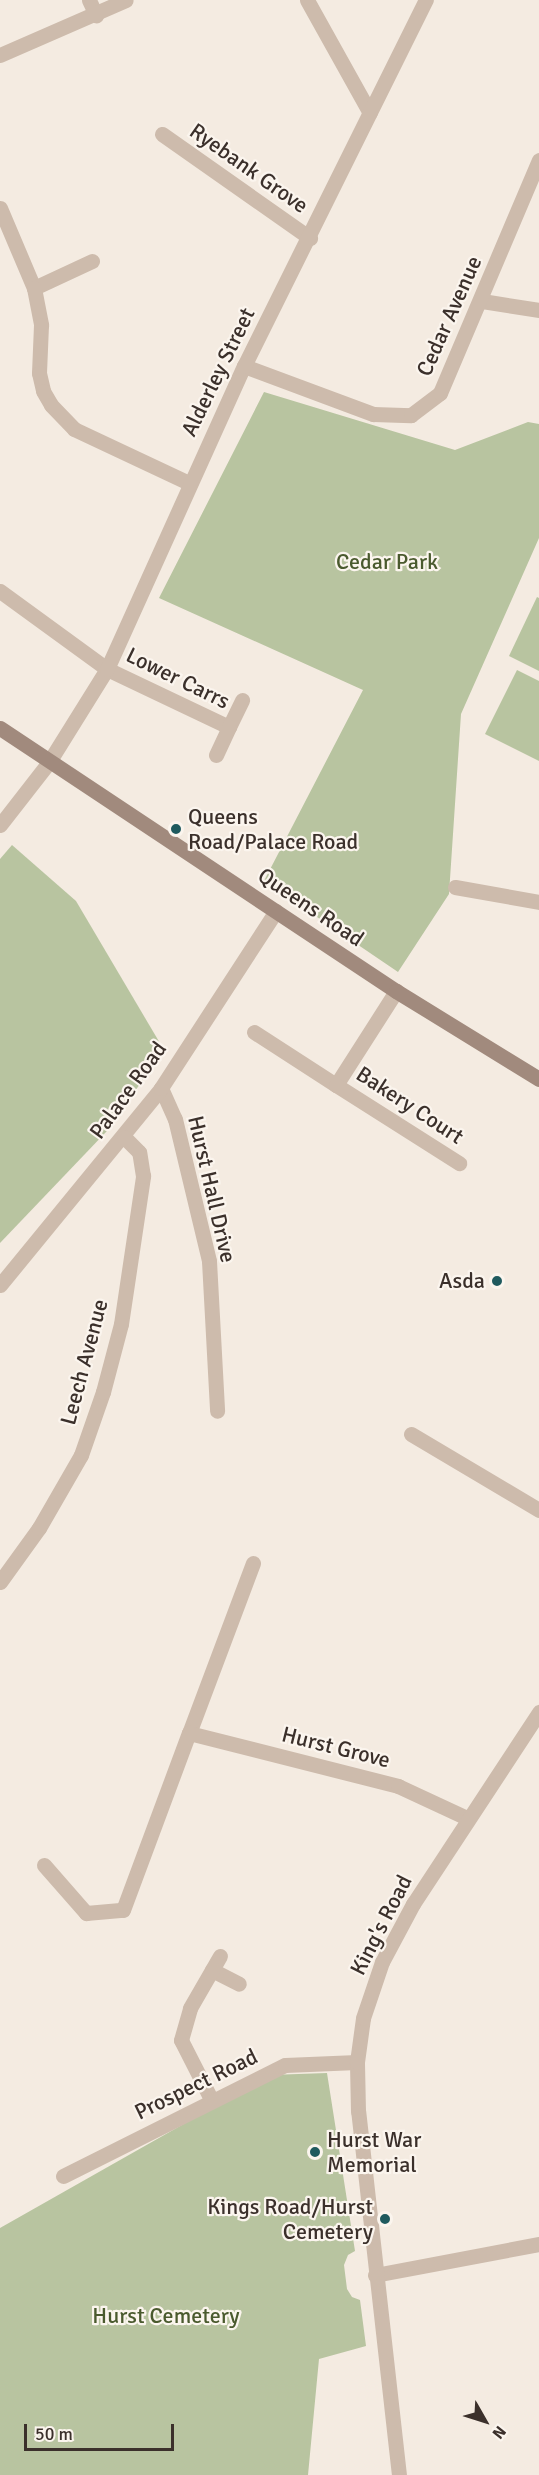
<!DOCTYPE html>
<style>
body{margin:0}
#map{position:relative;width:539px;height:2475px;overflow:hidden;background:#f4ebe1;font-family:Signika,sans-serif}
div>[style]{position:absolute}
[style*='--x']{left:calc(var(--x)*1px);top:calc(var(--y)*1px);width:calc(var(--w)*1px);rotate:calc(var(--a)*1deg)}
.green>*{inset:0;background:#b8c4a0}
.minor>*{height:15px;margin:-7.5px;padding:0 7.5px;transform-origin:7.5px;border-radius:7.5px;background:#cdbbac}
.secondary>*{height:15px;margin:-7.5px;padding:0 7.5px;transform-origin:7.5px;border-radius:7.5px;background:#a18a7d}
.dots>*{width:16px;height:16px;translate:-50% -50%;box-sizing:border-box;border:3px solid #fbf5ee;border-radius:50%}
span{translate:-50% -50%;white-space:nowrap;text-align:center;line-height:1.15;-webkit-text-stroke:4.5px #fbf5ee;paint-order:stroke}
.street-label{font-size:22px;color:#3b302b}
.park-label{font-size:22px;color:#4a5a2e}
.poi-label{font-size:22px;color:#3b302b}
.left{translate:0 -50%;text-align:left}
.right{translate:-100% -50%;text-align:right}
.north{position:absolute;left:455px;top:2391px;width:60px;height:60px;-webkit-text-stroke:4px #fbf5ee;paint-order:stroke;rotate:129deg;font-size:16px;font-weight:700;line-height:24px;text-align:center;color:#3b302b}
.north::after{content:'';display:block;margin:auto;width:21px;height:27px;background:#3b302b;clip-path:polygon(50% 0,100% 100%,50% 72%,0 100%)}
.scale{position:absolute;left:24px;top:2424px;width:150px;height:27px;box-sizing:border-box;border:3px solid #3b302b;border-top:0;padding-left:8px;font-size:18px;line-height:21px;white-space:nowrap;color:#3b302b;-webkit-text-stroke:4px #fbf5ee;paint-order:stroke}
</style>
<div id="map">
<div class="green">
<div style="clip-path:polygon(264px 392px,455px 450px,528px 422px,539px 424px,539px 538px,461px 714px,449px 894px,398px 972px,264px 881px,363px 690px,159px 598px)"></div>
<div style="clip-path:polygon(537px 597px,539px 598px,539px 671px,509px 656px)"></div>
<div style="clip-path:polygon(517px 670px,539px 681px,539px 761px,485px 734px)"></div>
<div style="clip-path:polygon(12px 845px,76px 901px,164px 1050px,106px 1132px,0 1243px,0 859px)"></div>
<div style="clip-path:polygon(327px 2073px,355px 2251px,348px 2255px,344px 2265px,347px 2289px,352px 2297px,360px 2300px,366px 2346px,319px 2359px,308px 2475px,0 2475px,0 2228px,270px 2075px)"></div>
</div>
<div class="minor">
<div style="--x:89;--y:0;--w:17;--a:65"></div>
<div style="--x:307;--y:0;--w:129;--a:60.9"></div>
<div style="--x:0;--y:55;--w:137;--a:-23.6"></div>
<div style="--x:162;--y:134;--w:181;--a:35.1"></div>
<div style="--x:0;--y:208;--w:87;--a:67"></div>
<div style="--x:92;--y:261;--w:64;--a:155"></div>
<div style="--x:34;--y:288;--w:38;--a:79"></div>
<div style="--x:41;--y:325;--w:48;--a:92.4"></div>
<div style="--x:39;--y:373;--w:18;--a:77"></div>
<div style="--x:43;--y:391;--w:16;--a:60"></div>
<div style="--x:51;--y:405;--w:33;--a:46"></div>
<div style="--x:74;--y:429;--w:127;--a:25.2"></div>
<div style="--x:482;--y:301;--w:58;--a:9"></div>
<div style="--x:244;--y:366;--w:138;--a:20.4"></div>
<div style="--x:373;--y:414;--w:38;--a:2"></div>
<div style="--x:411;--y:415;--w:36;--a:-37"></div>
<div style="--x:440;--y:393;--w:253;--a:-67"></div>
<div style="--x:0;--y:591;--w:132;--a:36.1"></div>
<div style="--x:107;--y:669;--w:135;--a:25.4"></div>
<div style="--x:229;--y:727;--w:30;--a:-64"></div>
<div style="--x:216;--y:755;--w:31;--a:-65"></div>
<div style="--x:0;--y:825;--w:80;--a:-52.1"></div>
<div style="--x:49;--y:762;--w:110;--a:-58.1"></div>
<div style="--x:107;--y:669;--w:333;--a:-65.7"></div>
<div style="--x:244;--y:366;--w:409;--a:-63.6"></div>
<div style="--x:455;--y:887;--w:85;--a:10.1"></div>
<div style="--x:254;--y:1032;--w:98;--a:32.9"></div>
<div style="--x:336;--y:1085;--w:112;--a:-57.4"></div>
<div style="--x:336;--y:1085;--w:146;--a:32.4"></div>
<div style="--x:161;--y:1088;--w:34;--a:66"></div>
<div style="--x:175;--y:1119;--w:146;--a:76.5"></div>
<div style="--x:209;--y:1261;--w:150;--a:86.9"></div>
<div style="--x:0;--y:1285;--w:254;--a:-50.7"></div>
<div style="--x:161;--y:1088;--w:211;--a:-57"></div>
<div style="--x:411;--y:1434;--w:149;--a:30.7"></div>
<div style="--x:253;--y:1563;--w:182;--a:110.6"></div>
<div style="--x:189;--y:1733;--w:216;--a:14.2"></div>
<div style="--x:398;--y:1786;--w:76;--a:24.9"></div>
<div style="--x:0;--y:1582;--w:67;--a:-54.2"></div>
<div style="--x:39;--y:1528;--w:84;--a:-60.1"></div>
<div style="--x:81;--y:1455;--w:67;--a:-70.8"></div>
<div style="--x:103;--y:1392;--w:70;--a:-75.2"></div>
<div style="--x:121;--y:1324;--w:150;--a:-81.5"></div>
<div style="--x:143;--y:1176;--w:24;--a:-99"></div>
<div style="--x:139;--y:1152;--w:21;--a:-135"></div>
<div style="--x:44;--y:1865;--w:64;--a:48.8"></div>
<div style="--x:86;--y:1913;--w:37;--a:-5"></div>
<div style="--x:123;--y:1910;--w:189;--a:-69.6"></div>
<div style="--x:212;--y:1970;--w:30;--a:27"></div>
<div style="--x:211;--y:2099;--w:66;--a:-117"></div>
<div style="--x:181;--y:2040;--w:33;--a:-74"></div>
<div style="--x:190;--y:2008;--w:60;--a:-60"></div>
<div style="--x:63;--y:2176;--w:248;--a:-26.6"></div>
<div style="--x:285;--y:2065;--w:72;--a:-2.4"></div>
<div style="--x:375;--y:2275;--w:167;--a:-10.7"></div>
<div style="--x:399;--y:2475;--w:366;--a:-96.4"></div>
<div style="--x:358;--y:2111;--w:49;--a:-91.2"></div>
<div style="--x:357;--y:2062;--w:44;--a:-82.2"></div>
<div style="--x:363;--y:2018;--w:59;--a:-71.3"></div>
<div style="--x:382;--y:1962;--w:66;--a:-61.9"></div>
<div style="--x:413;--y:1904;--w:230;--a:-56.7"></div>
</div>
<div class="secondary">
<div style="--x:0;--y:728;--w:475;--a:33.6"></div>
<div style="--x:396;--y:991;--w:168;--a:31.6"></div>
</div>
<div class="dots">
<div style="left:176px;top:829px;background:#1f5a5e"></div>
<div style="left:497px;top:1281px;background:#1f5a5e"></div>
<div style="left:315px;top:2152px;background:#1f5a5e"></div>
<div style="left:385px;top:2219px;background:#1f5a5e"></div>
</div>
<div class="street-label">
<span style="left:249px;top:168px;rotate:35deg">Ryebank Grove</span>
<span style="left:449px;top:316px;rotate:-66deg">Cedar Avenue</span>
<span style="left:218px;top:372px;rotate:-64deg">Alderley Street</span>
<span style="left:178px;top:678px;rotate:26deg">Lower Carrs</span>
<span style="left:311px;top:907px;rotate:34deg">Queens Road</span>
<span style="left:128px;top:1090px;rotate:-54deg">Palace Road</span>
<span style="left:410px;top:1105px;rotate:33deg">Bakery Court</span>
<span style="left:212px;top:1189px;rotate:77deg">Hurst Hall Drive</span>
<span style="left:84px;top:1362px;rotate:-75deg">Leech Avenue</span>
<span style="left:336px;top:1747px;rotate:14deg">Hurst Grove</span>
<span style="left:381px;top:1925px;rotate:-63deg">King's Road</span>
<span style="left:196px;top:2084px;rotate:-26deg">Prospect Road</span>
</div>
<div class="park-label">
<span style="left:387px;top:562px">Cedar Park</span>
<span style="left:166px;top:2316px">Hurst Cemetery</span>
</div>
<div class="poi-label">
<span class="left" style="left:188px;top:829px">Queens<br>Road/Palace Road</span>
<span class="right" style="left:485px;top:1281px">Asda</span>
<span class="left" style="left:327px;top:2152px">Hurst War<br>Memorial</span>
<span class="right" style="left:373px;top:2219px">Kings Road/Hurst<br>Cemetery</span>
</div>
<div class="north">N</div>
<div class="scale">50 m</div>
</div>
